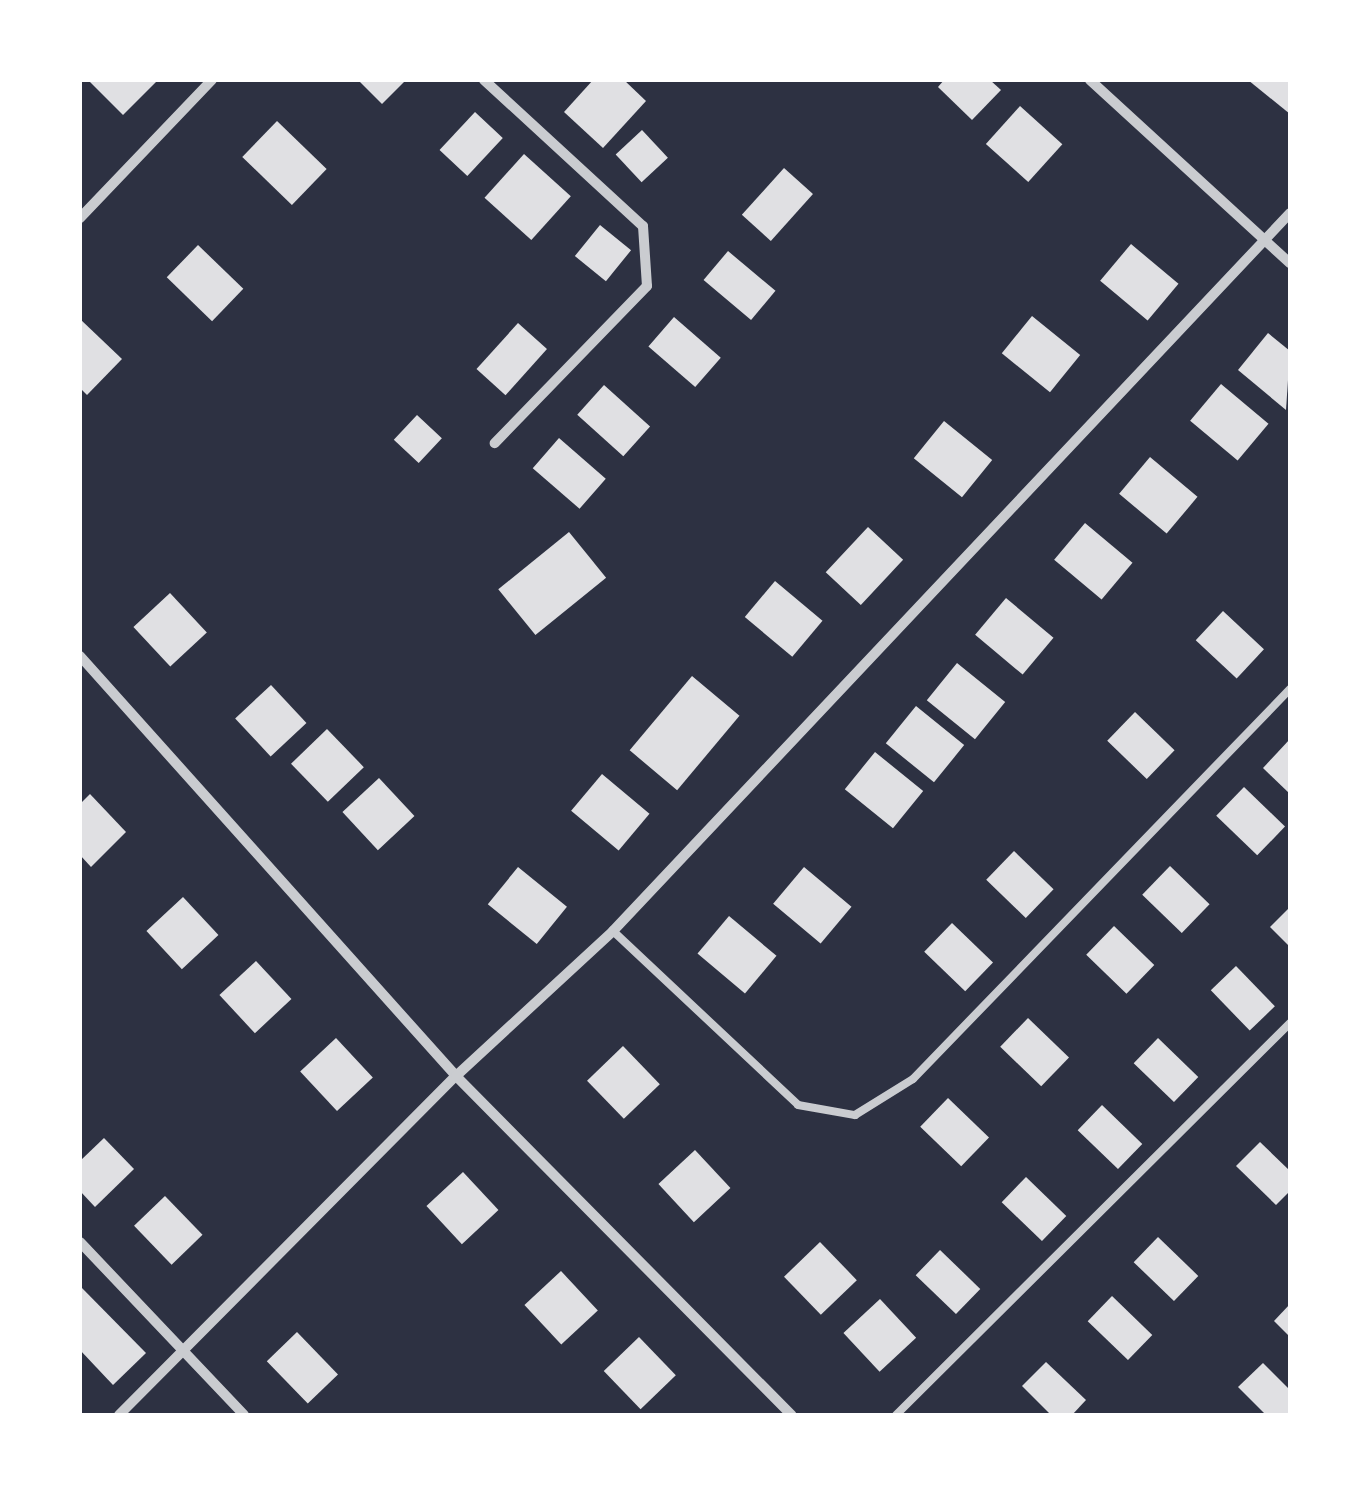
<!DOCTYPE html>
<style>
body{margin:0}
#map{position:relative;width:1370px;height:1495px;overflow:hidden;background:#2d3142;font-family:Rubik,sans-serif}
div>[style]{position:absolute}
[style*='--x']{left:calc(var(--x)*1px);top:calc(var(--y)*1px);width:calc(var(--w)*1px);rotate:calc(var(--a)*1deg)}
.building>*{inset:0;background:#e0e0e3;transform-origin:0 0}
.service>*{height:8px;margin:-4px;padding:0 4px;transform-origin:4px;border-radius:4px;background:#caccd0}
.minor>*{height:10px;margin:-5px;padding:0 5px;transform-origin:5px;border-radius:5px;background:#caccd0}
span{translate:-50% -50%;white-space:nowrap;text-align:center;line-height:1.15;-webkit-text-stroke:10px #fff;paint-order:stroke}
.frame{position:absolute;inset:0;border:82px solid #fff;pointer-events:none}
</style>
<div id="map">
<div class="building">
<div style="clip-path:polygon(88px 80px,158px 80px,123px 115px)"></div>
<div style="clip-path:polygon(358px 80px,406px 80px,382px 104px)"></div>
<div style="clip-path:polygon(593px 80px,624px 80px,646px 101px,603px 148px,564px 112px)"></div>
<div style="clip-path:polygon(944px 80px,990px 80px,1001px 90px,972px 120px,938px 87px)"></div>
<div style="clip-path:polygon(1248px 80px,1290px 80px,1290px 114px)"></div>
<div style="left:1020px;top:106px;width:57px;height:51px;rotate:42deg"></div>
<div style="left:475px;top:112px;width:38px;height:52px;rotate:43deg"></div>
<div style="left:277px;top:121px;width:69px;height:50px;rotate:44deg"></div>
<div style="left:642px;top:130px;width:38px;height:36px;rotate:47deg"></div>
<div style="left:524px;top:154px;width:63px;height:59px;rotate:42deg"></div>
<div style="left:784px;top:168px;width:39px;height:63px;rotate:42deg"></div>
<div style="left:600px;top:225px;width:40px;height:40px;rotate:39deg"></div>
<div style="left:1131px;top:244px;width:62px;height:48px;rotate:40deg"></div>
<div style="left:198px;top:245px;width:63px;height:45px;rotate:44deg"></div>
<div style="left:728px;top:251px;width:62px;height:38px;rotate:40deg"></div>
<div style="left:1032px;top:316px;width:62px;height:48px;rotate:39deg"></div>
<div style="left:674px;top:317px;width:62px;height:39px;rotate:41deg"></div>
<div style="clip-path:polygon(80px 319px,122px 359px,87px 395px,80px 388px)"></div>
<div style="left:518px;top:323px;width:39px;height:62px;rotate:42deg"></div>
<div style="clip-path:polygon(1268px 333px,1290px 351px,1286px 410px,1238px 370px)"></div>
<div style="left:1221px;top:384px;width:62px;height:48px;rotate:40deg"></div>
<div style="left:604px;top:385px;width:62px;height:40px;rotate:42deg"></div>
<div style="left:417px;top:415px;width:34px;height:34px;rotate:43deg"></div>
<div style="left:944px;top:421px;width:62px;height:48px;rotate:39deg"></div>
<div style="left:559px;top:438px;width:62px;height:40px;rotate:41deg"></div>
<div style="left:1150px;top:457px;width:62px;height:48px;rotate:40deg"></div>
<div style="left:1085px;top:523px;width:62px;height:48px;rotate:40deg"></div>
<div style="left:868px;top:527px;width:48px;height:62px;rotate:43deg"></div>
<div style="left:569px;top:532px;width:59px;height:91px;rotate:51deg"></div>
<div style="left:775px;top:581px;width:62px;height:47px;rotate:40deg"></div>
<div style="left:170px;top:593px;width:54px;height:50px;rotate:47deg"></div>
<div style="left:1006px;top:598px;width:62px;height:48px;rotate:40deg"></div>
<div style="left:1223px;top:611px;width:56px;height:40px;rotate:43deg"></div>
<div style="left:957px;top:663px;width:62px;height:48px;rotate:39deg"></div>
<div style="left:692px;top:676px;width:62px;height:97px;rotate:40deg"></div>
<div style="left:271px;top:685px;width:52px;height:49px;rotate:47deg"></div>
<div style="left:916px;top:706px;width:62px;height:48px;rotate:39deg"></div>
<div style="left:1135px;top:712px;width:55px;height:40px;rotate:44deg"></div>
<div style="left:327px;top:729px;width:53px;height:50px;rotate:46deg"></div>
<div style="clip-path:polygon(1290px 739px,1290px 794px,1263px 768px)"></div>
<div style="left:875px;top:752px;width:62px;height:48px;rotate:39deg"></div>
<div style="left:602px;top:774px;width:62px;height:48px;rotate:40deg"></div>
<div style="left:379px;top:778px;width:52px;height:50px;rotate:47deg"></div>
<div style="left:1244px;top:787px;width:57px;height:40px;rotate:44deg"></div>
<div style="clip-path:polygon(90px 794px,126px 832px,91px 867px,80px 855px,80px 804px)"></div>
<div style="left:1014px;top:851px;width:55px;height:40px;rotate:44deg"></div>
<div style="left:1170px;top:866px;width:55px;height:40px;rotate:44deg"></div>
<div style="left:518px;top:867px;width:63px;height:48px;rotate:39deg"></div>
<div style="left:804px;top:867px;width:62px;height:48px;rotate:40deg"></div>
<div style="left:183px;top:897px;width:52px;height:50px;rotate:47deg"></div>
<div style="clip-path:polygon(1290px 907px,1290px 947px,1270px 927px)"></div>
<div style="left:729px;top:916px;width:62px;height:49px;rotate:40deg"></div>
<div style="left:952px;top:923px;width:57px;height:40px;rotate:44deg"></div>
<div style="left:1114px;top:926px;width:56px;height:40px;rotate:44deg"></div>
<div style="left:256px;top:961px;width:52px;height:50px;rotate:47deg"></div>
<div style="left:1236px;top:966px;width:56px;height:35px;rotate:46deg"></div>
<div style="left:1028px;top:1018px;width:57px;height:40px;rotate:44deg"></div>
<div style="left:336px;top:1038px;width:54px;height:49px;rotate:47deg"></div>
<div style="left:1158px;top:1038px;width:56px;height:35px;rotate:44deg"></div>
<div style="left:623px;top:1046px;width:53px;height:50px;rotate:46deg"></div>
<div style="left:948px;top:1098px;width:57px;height:40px;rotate:44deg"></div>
<div style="left:1102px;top:1105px;width:56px;height:35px;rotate:44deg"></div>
<div style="clip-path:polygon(104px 1138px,134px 1169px,95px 1207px,80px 1191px,80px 1161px)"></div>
<div style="clip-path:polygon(1260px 1142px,1290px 1171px,1290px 1191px,1276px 1205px,1236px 1166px)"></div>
<div style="left:695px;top:1150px;width:52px;height:50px;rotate:47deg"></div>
<div style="left:463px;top:1172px;width:52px;height:50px;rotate:47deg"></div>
<div style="left:1026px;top:1177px;width:56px;height:35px;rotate:44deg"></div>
<div style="left:165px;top:1196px;width:54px;height:43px;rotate:46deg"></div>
<div style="left:1158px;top:1237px;width:56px;height:35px;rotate:44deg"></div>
<div style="left:820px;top:1242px;width:53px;height:50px;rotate:46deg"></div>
<div style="left:940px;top:1250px;width:56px;height:35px;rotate:44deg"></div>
<div style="left:561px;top:1271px;width:54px;height:50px;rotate:47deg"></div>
<div style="clip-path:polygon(80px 1286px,146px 1353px,113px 1385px,80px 1350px)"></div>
<div style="left:1112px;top:1296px;width:56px;height:35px;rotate:44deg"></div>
<div style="left:880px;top:1299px;width:53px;height:50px;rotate:47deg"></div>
<div style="clip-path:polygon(1290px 1304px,1290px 1337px,1274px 1321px)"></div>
<div style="left:297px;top:1332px;width:59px;height:42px;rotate:46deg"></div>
<div style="left:639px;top:1337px;width:53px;height:49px;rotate:46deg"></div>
<div style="clip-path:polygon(1046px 1362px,1086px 1400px,1072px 1415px,1051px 1415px,1022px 1386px)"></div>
<div style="clip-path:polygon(1263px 1363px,1290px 1390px,1290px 1415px,1266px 1415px,1238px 1387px)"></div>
</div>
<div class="service">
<div style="--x:613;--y:931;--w:254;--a:43.2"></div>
<div style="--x:798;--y:1105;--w:58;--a:10"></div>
<div style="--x:855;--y:1115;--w:68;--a:-31.8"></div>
<div style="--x:913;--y:1079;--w:542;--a:-45.97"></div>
<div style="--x:896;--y:1415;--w:556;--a:-44.85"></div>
</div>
<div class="minor">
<div style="--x:484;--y:80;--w:216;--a:42.6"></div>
<div style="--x:643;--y:226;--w:60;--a:86.2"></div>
<div style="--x:647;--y:286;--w:219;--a:134.1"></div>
<div style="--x:1090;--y:80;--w:271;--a:42.5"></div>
<div style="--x:80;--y:218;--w:191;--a:-46.3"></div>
<div style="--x:80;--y:656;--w:564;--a:48.16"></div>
<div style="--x:456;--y:1076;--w:477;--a:45.3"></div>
<div style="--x:80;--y:1242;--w:238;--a:46.5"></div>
<div style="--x:119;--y:1415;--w:478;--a:-45.2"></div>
<div style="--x:456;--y:1076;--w:214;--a:-42.7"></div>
<div style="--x:613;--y:931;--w:987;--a:-46.68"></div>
</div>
<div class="frame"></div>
</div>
